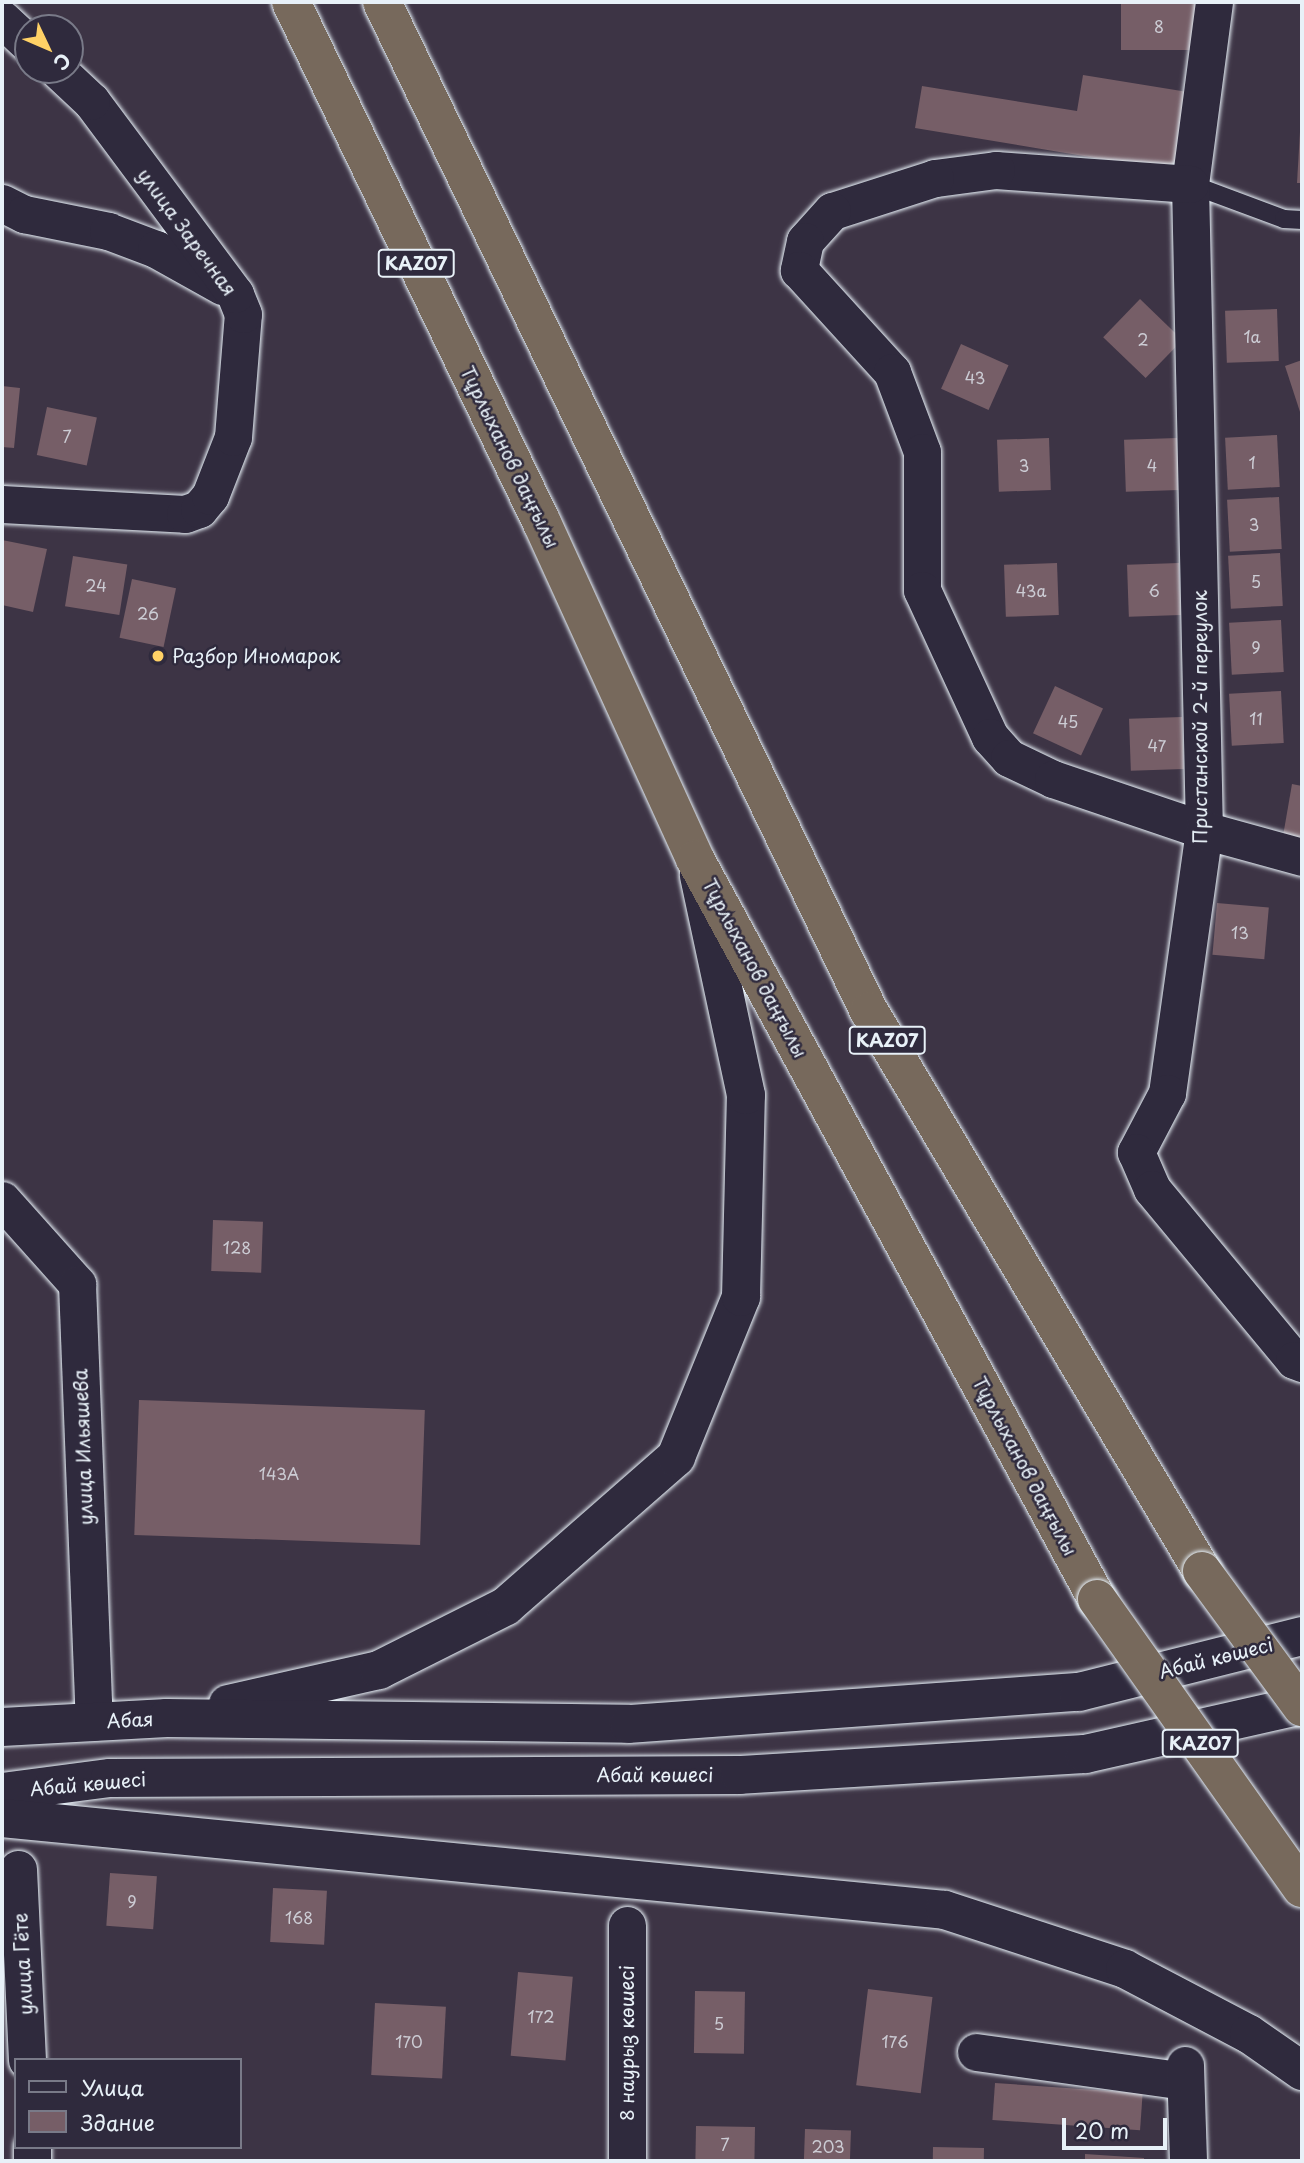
<!DOCTYPE html>
<meta charset="utf-8">
<style>
body{margin:0}
#map{position:relative;width:1304px;height:2163px;overflow:hidden;background:#3d3445;font-family:"Playpen Sans",sans-serif}
div>[style]{position:absolute}
[style*='--x']{left:calc(var(--x)*1px);top:calc(var(--y)*1px);width:calc(var(--w)*1px);rotate:calc(var(--a)*1deg)}
.building>*{inset:0;background:#765e67;transform-origin:0 0}
.roads{filter:drop-shadow(0 0 2px #e8f1f8) drop-shadow(0 0 2px #e8f1f8)}
.service>*{height:18px;margin:-9px;padding:0 9px;transform-origin:9px;border-radius:9px;background:#2f2a3d}
.minor>*{height:37px;margin:-18.5px;padding:0 18.5px;transform-origin:18.5px;border-radius:18.5px;background:#2f2a3d}
.secondary>*{height:38px;margin:-19px;padding:0 19px;transform-origin:19px;border-radius:19px;background:#2f2a3d}
.trunk>*{height:38px;margin:-19px;padding:0 19px;transform-origin:19px;border-radius:19px;background:#77695c}
.bridges{filter:drop-shadow(0 0 2px #e8f1f8) drop-shadow(0 0 2px #e8f1f8)}
.trunk-bridge>*{height:38px;margin:-19px;padding:0 19px;transform-origin:19px;border-radius:19px;background:#77695c}
.dots>*{width:19px;height:19px;translate:-50% -50%;box-sizing:border-box;border:4px solid #2f2a3d;border-radius:50%}
span{translate:-50% -50%;white-space:nowrap;text-align:center;line-height:1.15;-webkit-text-stroke:5px #2f2a3d;paint-order:stroke}
.number-label{font-size:16px;color:#ccccd4}
.number-label span{-webkit-text-stroke-width:0}
.shield-label span{padding:2px 5px;background:#2f2a3d;border:2px solid;border-radius:5px;-webkit-text-stroke-width:0}
.shield-label{font-size:18px;color:#e8f1f8;font-weight:700}
.street-label{font-size:19px;color:#e8f1f8}
.poi-label{font-size:19px;color:#e8f1f8}
.left{translate:0 -50%;text-align:left}
.frame{position:absolute;inset:0;border:4px solid #e8f1f8;pointer-events:none}
.legend{position:absolute;left:14px;top:2058px;width:228px;height:91px;box-sizing:border-box;background:#2f2a3d;border:2px solid #797a88;margin:0;padding:9px 12px;list-style:none;font-size:21px;color:#e8f1f8}
.legend li{display:flex;align-items:center;gap:14px;height:35px}
.legend b{width:35px;border:2px solid #797a88}
.north{position:absolute;left:14px;top:14px;width:70px;height:70px;box-sizing:border-box;background:#2f2a3d;border:2px solid #797a88;border-radius:50%;rotate:134deg;font-size:19px;font-weight:700;line-height:28px;text-align:center;color:#e8f1f8}
.north::after{content:'';display:block;margin:auto;width:24px;height:32px;background:#ffd166;clip-path:polygon(50% 0,100% 100%,50% 72%,0 100%)}
.scale{position:absolute;left:1062px;top:2118px;width:105px;height:32px;box-sizing:border-box;border:4px solid #e8f1f8;border-top:0;padding-left:9px;font-size:21px;line-height:24px;white-space:nowrap;color:#e8f1f8;-webkit-text-stroke:5px #2f2a3d;paint-order:stroke}
</style>
<div id="map">
<div class="building">
<div style="left:1121px;top:2px;width:80px;height:48px"></div>
<div style="clip-path:polygon(1083px 75px,1200px 94px,1186px 173px,915px 128px,922px 86px,1077px 111px)"></div>
<div style="clip-path:polygon(1300px 132px,1302px 132px,1302px 183px,1297px 183px)"></div>
<div style="left:1140px;top:299px;width:59px;height:53px;rotate:44deg"></div>
<div style="left:1277px;top:309px;width:52px;height:52px;rotate:88deg"></div>
<div style="left:961px;top:344px;width:52px;height:49px;rotate:24deg"></div>
<div style="clip-path:polygon(1302px 360px,1302px 418px,1285px 366px)"></div>
<div style="clip-path:polygon(2px 386px,20px 388px,14px 448px,2px 447px)"></div>
<div style="left:47px;top:407px;width:51px;height:49px;rotate:12deg"></div>
<div style="left:1277px;top:435px;width:52px;height:52px;rotate:87deg"></div>
<div style="left:1049px;top:438px;width:52px;height:52px;rotate:88deg"></div>
<div style="left:1177px;top:438px;width:52px;height:53px;rotate:88deg"></div>
<div style="left:1279px;top:497px;width:52px;height:52px;rotate:87deg"></div>
<div style="clip-path:polygon(2px 540px,47px 549px,33px 612px,2px 605px)"></div>
<div style="left:1280px;top:553px;width:53px;height:52px;rotate:87deg"></div>
<div style="left:73px;top:556px;width:55px;height:51px;rotate:9deg"></div>
<div style="left:1057px;top:563px;width:52px;height:53px;rotate:88deg"></div>
<div style="left:1179px;top:563px;width:52px;height:52px;rotate:88deg"></div>
<div style="left:132px;top:579px;width:45px;height:60px;rotate:12deg"></div>
<div style="left:1281px;top:620px;width:52px;height:52px;rotate:87deg"></div>
<div style="left:1055px;top:686px;width:53px;height:52px;rotate:25deg"></div>
<div style="left:1281px;top:691px;width:52px;height:52px;rotate:87deg"></div>
<div style="left:1182px;top:717px;width:52px;height:53px;rotate:88deg"></div>
<div style="clip-path:polygon(1292px 784px,1302px 786px,1302px 839px,1283px 836px)"></div>
<div style="left:1217px;top:903px;width:52px;height:52px;rotate:5deg"></div>
<div style="left:213px;top:1220px;width:50px;height:51px;rotate:2deg"></div>
<div style="left:139px;top:1400px;width:286px;height:135px;rotate:2deg"></div>
<div style="left:110px;top:1873px;width:47px;height:53px;rotate:4deg"></div>
<div style="left:273px;top:1888px;width:54px;height:54px;rotate:3deg"></div>
<div style="left:518px;top:1972px;width:55px;height:84px;rotate:5deg"></div>
<div style="left:868px;top:1989px;width:65px;height:97px;rotate:7deg"></div>
<div style="left:695px;top:1991px;width:50px;height:62px;rotate:1deg"></div>
<div style="left:375px;top:2003px;width:71px;height:72px;rotate:3deg"></div>
<div style="left:995px;top:2083px;width:148px;height:37px;rotate:4deg"></div>
<div style="left:696px;top:2126px;width:59px;height:35px;rotate:1deg"></div>
<div style="left:805px;top:2129px;width:46px;height:32px;rotate:2deg"></div>
<div style="left:933px;top:2147px;width:51px;height:14px;rotate:1deg"></div>
<div style="clip-path:polygon(1085px 2154px,1144px 2158px,1144px 2161px,1085px 2161px)"></div>
</div>
<div class="roads">
<div class="service">
<div style="--x:1190;--y:184;--w:100;--a:20.4"></div>
<div style="--x:1284;--y:219;--w:18;--a:3"></div>
</div>
<div class="minor">
<div style="--x:1214;--y:2;--w:184;--a:97.5"></div>
<div style="--x:1190;--y:184;--w:646;--a:88.76"></div>
<div style="--x:1204;--y:830;--w:266;--a:98"></div>
<div style="--x:1167;--y:1093;--w:67;--a:117.7"></div>
<div style="--x:1136;--y:1152;--w:40;--a:66.6"></div>
<div style="--x:1152;--y:1189;--w:222;--a:50.3"></div>
<div style="--x:1294;--y:1360;--w:9;--a:21"></div>
<div style="--x:2;--y:19;--w:35;--a:43"></div>
<div style="--x:1190;--y:184;--w:195;--a:-175.9"></div>
<div style="--x:996;--y:170;--w:62;--a:172.5"></div>
<div style="--x:935;--y:178;--w:108;--a:162.2"></div>
<div style="--x:832;--y:211;--w:40;--a:132"></div>
<div style="--x:805;--y:241;--w:30;--a:102"></div>
<div style="--x:799;--y:270;--w:138;--a:47.6"></div>
<div style="--x:892;--y:372;--w:85;--a:69.4"></div>
<div style="--x:922;--y:452;--w:138;--a:90"></div>
<div style="--x:922;--y:590;--w:162;--a:65.2"></div>
<div style="--x:990;--y:737;--w:28;--a:48"></div>
<div style="--x:1009;--y:758;--w:49;--a:25.5"></div>
<div style="--x:1053;--y:779;--w:159;--a:18.7"></div>
<div style="--x:1204;--y:830;--w:102;--a:15.4"></div>
<div style="--x:2;--y:203;--w:25;--a:27"></div>
<div style="--x:24;--y:214;--w:86;--a:11.4"></div>
<div style="--x:108;--y:231;--w:51;--a:20.6"></div>
<div style="--x:156;--y:249;--w:76;--a:29.3"></div>
<div style="--x:2;--y:504;--w:183;--a:3.1"></div>
<div style="--x:185;--y:514;--w:15;--a:-20"></div>
<div style="--x:199;--y:509;--w:17;--a:-50"></div>
<div style="--x:210;--y:496;--w:63;--a:-68.7"></div>
<div style="--x:233;--y:437;--w:123;--a:-85.4"></div>
<div style="--x:243;--y:314;--w:22;--a:-112"></div>
<div style="--x:235;--y:294;--w:241;--a:-126.7"></div>
<div style="--x:91;--y:101;--w:45;--a:-136.8"></div>
<div style="--x:2;--y:1200;--w:113;--a:48.2"></div>
<div style="--x:77;--y:1284;--w:438;--a:87.8"></div>
<div style="--x:18;--y:1869;--w:191;--a:87.3"></div>
<div style="--x:976;--y:2052;--w:210;--a:7.9"></div>
<div style="--x:1185;--y:2065;--w:96;--a:88.2"></div>
<div style="--x:32;--y:2147;--w:14;--a:90"></div>
<div style="--x:627;--y:2161;--w:236;--a:-90"></div>
</div>
<div class="secondary">
<div style="--x:228;--y:1704;--w:155;--a:-12.7"></div>
<div style="--x:379;--y:1670;--w:142;--a:-26.7"></div>
<div style="--x:506;--y:1606;--w:226;--a:-41.2"></div>
<div style="--x:676;--y:1457;--w:173;--a:-67.9"></div>
<div style="--x:741;--y:1297;--w:202;--a:-88.6"></div>
<div style="--x:746;--y:1095;--w:225;--a:-102.1"></div>
<div style="--x:2;--y:1727;--w:165;--a:-3.1"></div>
<div style="--x:167;--y:1718;--w:462;--a:0.7"></div>
<div style="--x:629;--y:1724;--w:451;--a:-4.1"></div>
<div style="--x:1079;--y:1692;--w:230;--a:-14.1"></div>
<div style="--x:2;--y:1792;--w:109;--a:-7.4"></div>
<div style="--x:110;--y:1778;--w:630;--a:-0.27"></div>
<div style="--x:740;--y:1775;--w:346;--a:-3.5"></div>
<div style="--x:1085;--y:1754;--w:222;--a:-12.7"></div>
<div style="--x:2;--y:1818;--w:947;--a:5.57"></div>
<div style="--x:945;--y:1910;--w:189;--a:18.1"></div>
<div style="--x:1125;--y:1969;--w:140;--a:27.7"></div>
<div style="--x:1249;--y:2034;--w:65;--a:34.9"></div>
</div>
<div class="trunk">
<div style="--x:291;--y:2;--w:578;--a:64.28"></div>
<div style="--x:542;--y:523;--w:369;--a:65.5"></div>
<div style="--x:695;--y:859;--w:842;--a:61.49"></div>
<div style="--x:382;--y:2;--w:1120;--a:64.24"></div>
<div style="--x:869;--y:1011;--w:652;--a:59.26"></div>
</div>
</div>
<div class="bridges">
<div class="trunk-bridge">
<div style="--x:1202;--y:1571;--w:169;--a:53.7"></div>
<div style="--x:1097;--y:1599;--w:354;--a:54.7"></div>
</div>
</div>
<div class="dots">
<div style="left:158px;top:656px;background:#ffd166"></div>
</div>
<div class="number-label">
<span style="left:1159px;top:26px">8</span>
<span style="left:1252px;top:336px">1а</span>
<span style="left:1143px;top:339px">2</span>
<span style="left:975px;top:377px">43</span>
<span style="left:67px;top:436px">7</span>
<span style="left:1252px;top:462px">1</span>
<span style="left:1024px;top:465px">3</span>
<span style="left:1152px;top:465px">4</span>
<span style="left:1254px;top:524px">3</span>
<span style="left:1256px;top:581px">5</span>
<span style="left:96px;top:585px">24</span>
<span style="left:1031px;top:590px">43а</span>
<span style="left:1154px;top:590px">6</span>
<span style="left:148px;top:613px">26</span>
<span style="left:1256px;top:647px">9</span>
<span style="left:1256px;top:718px">11</span>
<span style="left:1068px;top:721px">45</span>
<span style="left:1157px;top:745px">47</span>
<span style="left:1240px;top:932px">13</span>
<span style="left:237px;top:1247px">128</span>
<span style="left:279px;top:1473px">143А</span>
<span style="left:132px;top:1901px">9</span>
<span style="left:299px;top:1917px">168</span>
<span style="left:541px;top:2016px">172</span>
<span style="left:719px;top:2023px">5</span>
<span style="left:409px;top:2041px">170</span>
<span style="left:895px;top:2041px">176</span>
<span style="left:725px;top:2144px">7</span>
<span style="left:828px;top:2146px">203</span>
</div>
<div class="shield-label">
<span style="left:416px;top:263px">KAZ07</span>
<span style="left:887px;top:1040px">KAZ07</span>
<span style="left:1200px;top:1743px">KAZ07</span>
</div>
<div class="street-label">
<span style="left:187px;top:232px;rotate:54deg">улица Заречная</span>
<span style="left:510px;top:457px;rotate:64deg">Тұрлыханов даңғылы</span>
<span style="left:1200px;top:717px;rotate:-90deg">Пристанской 2-й переулок</span>
<span style="left:755px;top:968px;rotate:62deg">Тұрлыханов даңғылы</span>
<span style="left:83px;top:1447px;rotate:-92deg">улица Ильяшева</span>
<span style="left:1025px;top:1466px;rotate:62deg">Тұрлыханов даңғылы</span>
<span style="left:1216px;top:1658px;rotate:-14deg">Абай көшесі</span>
<span style="left:130px;top:1720px;rotate:-3deg">Абая</span>
<span style="left:655px;top:1775px">Абай көшесі</span>
<span style="left:88px;top:1784px;rotate:-5deg">Абай көшесі</span>
<span style="left:23px;top:1964px;rotate:-93deg">улица Гёте</span>
<span style="left:627px;top:2043px;rotate:-90deg">8 наурыз көшесі</span>
</div>
<div class="poi-label">
<span class="left" style="left:172px;top:656px">Разбор Иномарок</span>
</div>
<div class="frame"></div>
<ul class="legend">
<li><b style="height:9px;background:#2f2a3d"></b>Улица</li>
<li><b style="height:19px;background:#765e67"></b>Здание</li>
</ul>
<div class="north">С</div>
<div class="scale">20 m</div>
</div>
